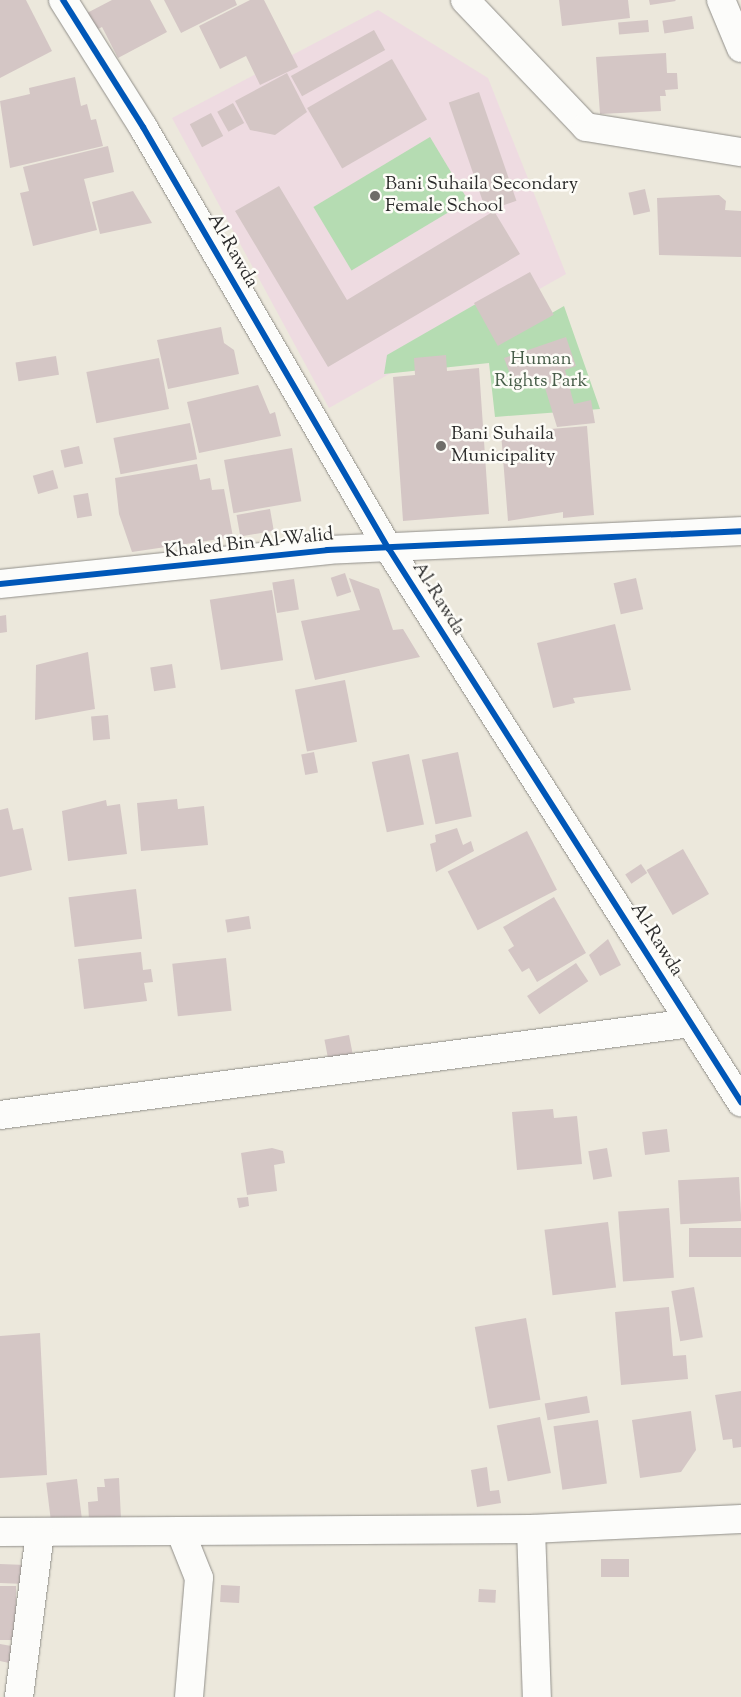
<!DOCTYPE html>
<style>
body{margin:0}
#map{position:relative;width:741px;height:1697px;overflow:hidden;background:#ece8dc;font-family:"Sorts Mill Goudy",serif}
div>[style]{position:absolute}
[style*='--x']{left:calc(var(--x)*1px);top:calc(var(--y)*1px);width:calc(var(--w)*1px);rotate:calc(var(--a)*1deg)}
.built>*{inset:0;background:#eedbe1}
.green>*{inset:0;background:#b5dcb2;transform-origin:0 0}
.building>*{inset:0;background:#d4c6c5;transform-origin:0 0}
.roads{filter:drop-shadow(0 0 1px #918f8a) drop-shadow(0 0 1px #918f8a)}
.minor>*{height:28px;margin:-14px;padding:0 14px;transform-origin:14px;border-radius:14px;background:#fcfcfa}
.cycleway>*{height:6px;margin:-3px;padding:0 3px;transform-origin:3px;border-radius:3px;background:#0057b8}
.dots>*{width:14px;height:14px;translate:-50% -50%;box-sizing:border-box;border:2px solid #fdfcf7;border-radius:50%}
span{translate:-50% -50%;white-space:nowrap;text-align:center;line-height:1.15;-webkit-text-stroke:5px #fdfcf7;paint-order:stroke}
.poi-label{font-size:19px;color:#2b2b2b}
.left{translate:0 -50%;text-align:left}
.street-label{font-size:19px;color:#2b2b2b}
.park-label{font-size:19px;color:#475d49}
</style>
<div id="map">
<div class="built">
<div style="clip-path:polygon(378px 10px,488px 78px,566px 274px,329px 408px,172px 118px)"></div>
</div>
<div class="green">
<div style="left:430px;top:137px;width:74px;height:136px;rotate:59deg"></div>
<div style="clip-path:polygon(481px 301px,505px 340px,564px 306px,600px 409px,495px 417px,489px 363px,384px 374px,387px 355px)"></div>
</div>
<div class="building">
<div style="clip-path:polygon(0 0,26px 0,52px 51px,0 78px)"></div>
<div style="clip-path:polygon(112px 0,150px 0,167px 32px,118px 58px,102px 27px,96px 30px,87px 13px)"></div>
<div style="clip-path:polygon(164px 0,235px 0,237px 5px,181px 33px)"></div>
<div style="clip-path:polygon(250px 0,264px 0,298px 67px,260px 85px,246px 56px,220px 69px,199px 26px)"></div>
<div style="clip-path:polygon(559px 0,628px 0,630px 18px,562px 26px)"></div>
<div style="clip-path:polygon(649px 0,675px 0,676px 1px,650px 5px)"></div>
<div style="left:692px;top:16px;width:13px;height:30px;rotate:81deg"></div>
<div style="left:648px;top:20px;width:12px;height:30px;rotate:85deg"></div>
<div style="left:374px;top:30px;width:23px;height:95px;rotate:61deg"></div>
<div style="clip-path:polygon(666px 53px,667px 73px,677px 73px,678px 89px,665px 90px,666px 96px,660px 96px,661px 111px,600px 114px,596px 57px)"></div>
<div style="left:392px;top:59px;width:70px;height:98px;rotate:60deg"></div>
<div style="clip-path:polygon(287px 73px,307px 112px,275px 135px,250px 130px,235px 101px)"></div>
<div style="clip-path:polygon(75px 77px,81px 106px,87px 104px,91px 120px,96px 119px,103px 146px,10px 168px,0 101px,30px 94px,29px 88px)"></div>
<div style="left:479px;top:92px;width:115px;height:32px;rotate:71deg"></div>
<div style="left:233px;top:103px;width:23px;height:18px;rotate:61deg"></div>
<div style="left:211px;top:113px;width:26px;height:24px;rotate:62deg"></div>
<div style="clip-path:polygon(108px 146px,114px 172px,84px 179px,97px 230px,33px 246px,20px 193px,29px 191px,23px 167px)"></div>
<div style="clip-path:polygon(279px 186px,347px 300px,494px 211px,520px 254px,328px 367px,235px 211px)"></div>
<div style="left:645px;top:189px;width:23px;height:17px;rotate:77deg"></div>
<div style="clip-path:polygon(133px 191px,152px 223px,100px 234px,92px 202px)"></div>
<div style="clip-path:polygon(719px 195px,726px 201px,725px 210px,741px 211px,741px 257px,659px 255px,657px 198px)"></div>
<div style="left:530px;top:272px;width:49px;height:64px;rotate:61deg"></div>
<div style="clip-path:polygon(221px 327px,224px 343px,234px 350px,239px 374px,168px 389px,157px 340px)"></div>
<div style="clip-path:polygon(566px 337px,576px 366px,565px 370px,574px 404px,591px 400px,595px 423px,557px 427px,542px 378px,515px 388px,504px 358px)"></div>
<div style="clip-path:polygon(446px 355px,447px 371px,479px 368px,489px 514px,403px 521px,393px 377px,415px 375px,414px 358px)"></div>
<div style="left:56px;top:356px;width:19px;height:41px;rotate:81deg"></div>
<div style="left:159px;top:358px;width:52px;height:74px;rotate:79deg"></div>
<div style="clip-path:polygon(258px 385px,270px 414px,275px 412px,281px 436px,199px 453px,187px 402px)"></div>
<div style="left:190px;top:423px;width:37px;height:78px;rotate:79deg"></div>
<div style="clip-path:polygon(587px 426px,594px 515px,563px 518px,563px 512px,508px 521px,501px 433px)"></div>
<div style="left:79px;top:446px;width:18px;height:19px;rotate:77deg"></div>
<div style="left:292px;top:448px;width:54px;height:69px;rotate:80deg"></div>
<div style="clip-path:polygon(197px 464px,200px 480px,210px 478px,212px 490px,224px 489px,233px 537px,132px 552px,119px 514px,115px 478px)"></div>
<div style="left:53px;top:470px;width:19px;height:21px;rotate:74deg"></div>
<div style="left:88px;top:493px;width:23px;height:15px;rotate:80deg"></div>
<div style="left:270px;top:509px;width:22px;height:34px;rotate:80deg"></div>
<div style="left:345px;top:573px;width:20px;height:15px;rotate:72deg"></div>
<div style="clip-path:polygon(349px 578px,379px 589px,393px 630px,403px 629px,420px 657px,315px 680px,301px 621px,360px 610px)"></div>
<div style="left:636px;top:578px;width:32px;height:23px;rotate:77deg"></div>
<div style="left:294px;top:579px;width:31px;height:22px;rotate:81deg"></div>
<div style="left:272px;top:590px;width:71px;height:63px;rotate:81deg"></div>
<div style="clip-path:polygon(6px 615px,7px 632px,0 633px,0 616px)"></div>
<div style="clip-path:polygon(615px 624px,631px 690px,573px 698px,575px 703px,553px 708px,537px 643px)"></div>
<div style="clip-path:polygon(88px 652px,95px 709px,35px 720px,36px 665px)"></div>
<div style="left:172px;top:664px;width:24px;height:22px;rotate:81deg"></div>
<div style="left:345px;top:680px;width:63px;height:51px;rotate:79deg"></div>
<div style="left:108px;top:715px;width:24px;height:17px;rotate:85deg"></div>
<div style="left:314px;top:752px;width:21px;height:13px;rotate:79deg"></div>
<div style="left:458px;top:752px;width:66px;height:37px;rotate:78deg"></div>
<div style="left:409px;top:754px;width:72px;height:38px;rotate:78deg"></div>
<div style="clip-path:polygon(177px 799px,178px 809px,204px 806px,208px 845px,141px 851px,137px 803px)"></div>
<div style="clip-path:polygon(106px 800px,107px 806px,120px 804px,127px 854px,68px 861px,62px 811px)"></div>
<div style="clip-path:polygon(8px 808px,13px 830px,23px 828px,32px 870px,0 877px,0 810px)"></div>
<div style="clip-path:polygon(457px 828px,463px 845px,471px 841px,474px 851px,436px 872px,430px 844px,436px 842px,435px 835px)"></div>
<div style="left:527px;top:831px;width:66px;height:89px;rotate:63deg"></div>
<div style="left:683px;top:849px;width:52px;height:42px;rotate:60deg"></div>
<div style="left:641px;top:864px;width:11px;height:19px;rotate:56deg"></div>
<div style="left:136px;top:889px;width:50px;height:68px;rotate:83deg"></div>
<div style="clip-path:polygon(554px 897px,586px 953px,537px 982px,529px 968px,522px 972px,508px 950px,514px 946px,503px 927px)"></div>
<div style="left:249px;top:916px;width:13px;height:24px;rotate:81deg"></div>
<div style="clip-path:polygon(608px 939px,621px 965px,600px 976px,589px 955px)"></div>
<div style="clip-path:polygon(141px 952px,143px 970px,151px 969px,153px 982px,144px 983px,147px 1001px,84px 1009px,78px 959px)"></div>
<div style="left:226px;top:958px;width:53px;height:54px;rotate:84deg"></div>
<div style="left:576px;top:963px;width:22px;height:59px;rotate:56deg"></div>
<div style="left:349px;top:1035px;width:21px;height:25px;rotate:79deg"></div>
<div style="clip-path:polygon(553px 1109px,554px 1118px,577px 1116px,582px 1164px,517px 1170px,512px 1112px)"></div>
<div style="left:667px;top:1129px;width:23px;height:25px;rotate:83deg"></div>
<div style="clip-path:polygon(272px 1148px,283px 1151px,285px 1163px,274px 1165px,277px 1191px,247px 1195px,241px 1153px)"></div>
<div style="left:607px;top:1148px;width:29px;height:19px;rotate:80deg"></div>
<div style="left:739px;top:1177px;width:44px;height:61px;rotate:87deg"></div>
<div style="clip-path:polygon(248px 1197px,249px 1206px,239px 1208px,237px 1198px)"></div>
<div style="left:669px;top:1208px;width:70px;height:51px;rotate:86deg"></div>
<div style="left:608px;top:1222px;width:66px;height:64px;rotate:83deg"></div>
<div style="left:741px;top:1228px;width:29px;height:52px;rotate:90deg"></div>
<div style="left:694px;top:1287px;width:51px;height:23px;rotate:80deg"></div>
<div style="clip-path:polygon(669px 1307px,673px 1356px,686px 1355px,688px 1379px,621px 1385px,615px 1312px)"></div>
<div style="left:526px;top:1318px;width:83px;height:52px;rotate:80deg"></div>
<div style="clip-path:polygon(40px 1333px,47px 1475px,0 1478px,0 1336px)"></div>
<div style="clip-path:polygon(741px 1391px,741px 1447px,733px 1448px,732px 1439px,723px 1440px,715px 1395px)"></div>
<div style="left:587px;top:1396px;width:17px;height:43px;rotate:80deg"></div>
<div style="clip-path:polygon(691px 1411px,696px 1450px,681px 1472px,640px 1478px,632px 1420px)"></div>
<div style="left:540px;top:1417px;width:57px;height:44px;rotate:79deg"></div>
<div style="left:598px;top:1420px;width:64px;height:45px;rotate:82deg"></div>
<div style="clip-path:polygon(487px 1467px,490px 1491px,499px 1490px,501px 1503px,477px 1507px,471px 1470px)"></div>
<div style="clip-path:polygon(119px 1478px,121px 1519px,89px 1520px,88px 1502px,98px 1501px,97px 1487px,105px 1487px,104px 1479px)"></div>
<div style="left:77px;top:1479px;width:39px;height:31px;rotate:83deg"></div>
<div style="left:601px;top:1559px;width:28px;height:18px"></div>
<div style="left:0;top:1564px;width:26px;height:19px;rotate:2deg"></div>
<div style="left:221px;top:1585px;width:19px;height:17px;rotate:3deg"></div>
<div style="left:0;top:1586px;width:16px;height:54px"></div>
<div style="left:479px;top:1589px;width:17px;height:13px;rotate:3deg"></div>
<div style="clip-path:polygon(0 1644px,17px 1647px,14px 1664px,0 1661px)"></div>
</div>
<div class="roads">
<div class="minor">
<div style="--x:63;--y:0;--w:150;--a:57.8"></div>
<div style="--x:143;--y:127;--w:488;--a:59.8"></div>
<div style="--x:389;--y:549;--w:656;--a:57.52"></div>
<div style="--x:465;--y:0;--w:175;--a:46.4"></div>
<div style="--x:586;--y:127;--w:157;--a:9.2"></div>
<div style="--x:721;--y:0;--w:52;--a:67.4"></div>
<div style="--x:0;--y:584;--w:329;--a:-5.9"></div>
<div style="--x:327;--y:550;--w:414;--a:-2.6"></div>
<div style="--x:0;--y:1115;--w:696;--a:-7.59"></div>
<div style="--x:531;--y:1529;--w:168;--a:88"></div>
<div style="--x:0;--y:1532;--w:531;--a:-0.32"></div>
<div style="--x:531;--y:1529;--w:210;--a:-2.7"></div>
<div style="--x:181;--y:1533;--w:48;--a:68.2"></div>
<div style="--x:199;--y:1578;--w:119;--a:94.8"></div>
<div style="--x:19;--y:1697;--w:164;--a:-82.7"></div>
</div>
</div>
<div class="cycleway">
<div style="--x:63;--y:0;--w:150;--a:57.8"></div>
<div style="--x:143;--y:127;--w:488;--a:59.8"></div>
<div style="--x:389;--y:549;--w:656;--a:57.52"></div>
<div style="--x:0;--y:584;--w:329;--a:-5.9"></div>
<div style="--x:327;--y:550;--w:414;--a:-2.6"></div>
</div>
<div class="dots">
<div style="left:375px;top:196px;background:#6f6d69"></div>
<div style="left:441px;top:446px;background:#6f6d69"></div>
</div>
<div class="poi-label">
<span class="left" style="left:385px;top:196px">Bani Suhaila Secondary<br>Female School</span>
<span class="left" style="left:451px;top:446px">Bani Suhaila<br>Municipality</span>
</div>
<div class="street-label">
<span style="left:232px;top:251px;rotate:60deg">Al-Rawda</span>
<span style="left:249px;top:544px;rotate:-6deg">Khaled Bin Al-Walid</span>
<span style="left:438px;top:599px;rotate:58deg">Al-Rawda</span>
<span style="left:656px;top:940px;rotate:58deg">Al-Rawda</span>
</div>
<div class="park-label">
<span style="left:541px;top:371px">Human<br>Rights Park</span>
</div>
</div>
